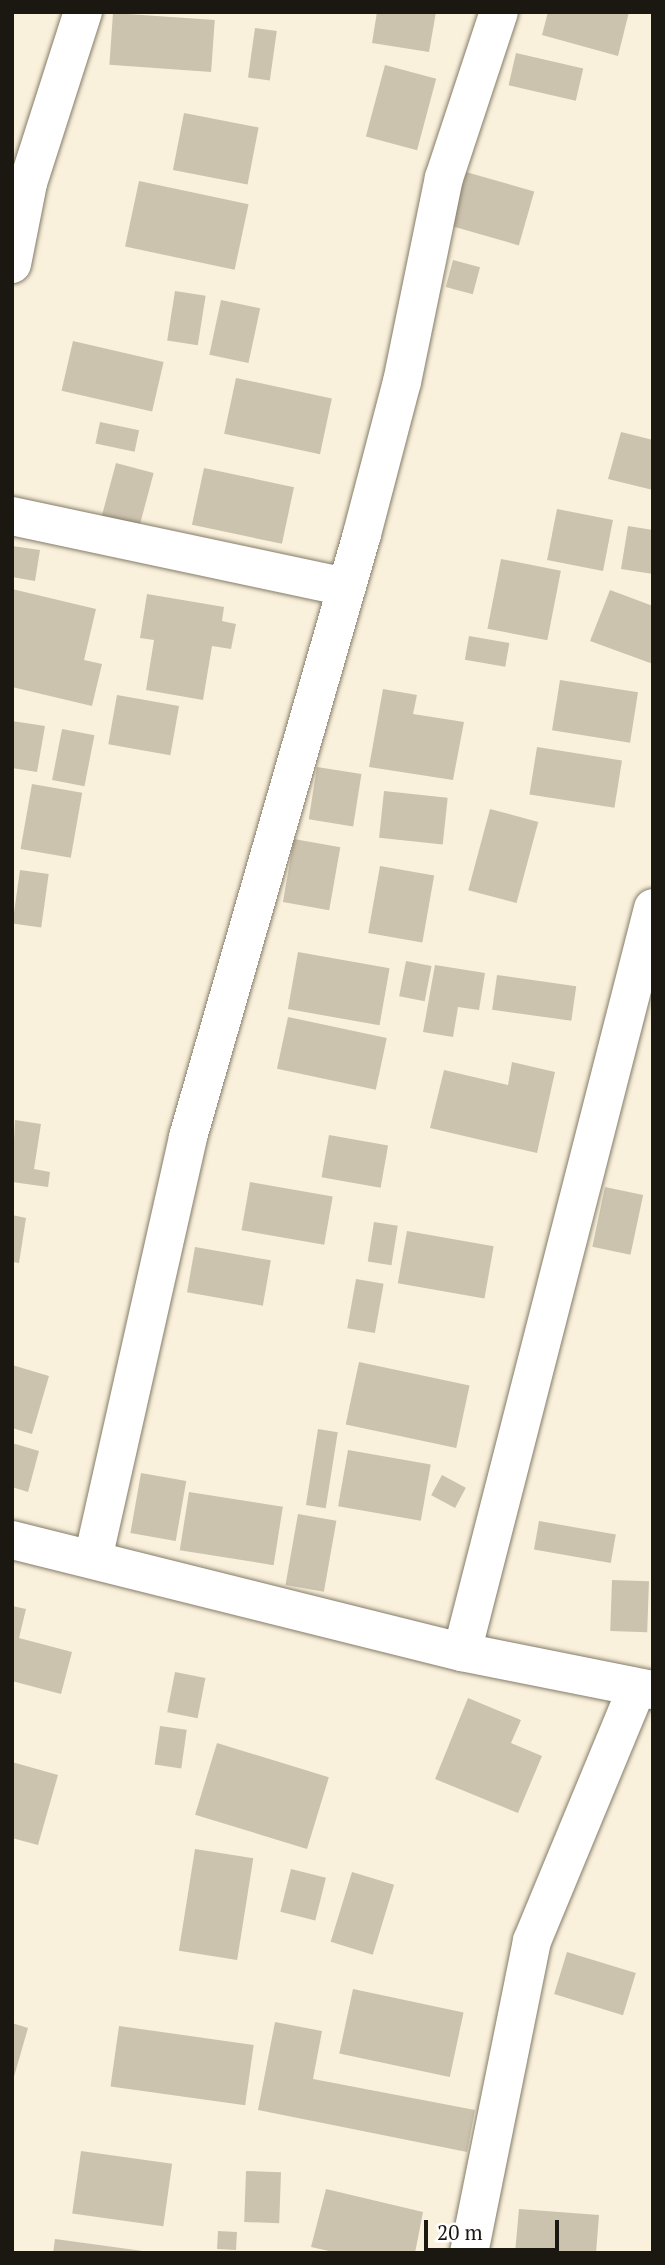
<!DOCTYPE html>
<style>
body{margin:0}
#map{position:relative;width:665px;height:2265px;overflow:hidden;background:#faf1dc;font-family:"PT Serif",serif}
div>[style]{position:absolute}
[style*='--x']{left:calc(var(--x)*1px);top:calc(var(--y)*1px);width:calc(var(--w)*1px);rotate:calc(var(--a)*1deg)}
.building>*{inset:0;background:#ccc3ae;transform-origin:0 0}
.roads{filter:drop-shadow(0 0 2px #847c69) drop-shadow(0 0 2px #847c69)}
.minor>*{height:38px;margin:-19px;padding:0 19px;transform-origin:19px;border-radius:19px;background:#fff}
span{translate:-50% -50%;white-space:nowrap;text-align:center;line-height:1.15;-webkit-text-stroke:7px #fff;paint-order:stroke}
.frame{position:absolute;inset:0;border:14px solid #1b1811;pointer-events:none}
.scale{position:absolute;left:424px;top:2220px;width:135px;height:32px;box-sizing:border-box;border:4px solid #1b1811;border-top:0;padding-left:9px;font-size:21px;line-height:24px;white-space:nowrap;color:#1b1811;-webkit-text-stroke:5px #fff;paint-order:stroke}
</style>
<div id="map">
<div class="building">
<div style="clip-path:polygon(377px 12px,436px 12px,429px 52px,372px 43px)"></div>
<div style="clip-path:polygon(548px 12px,629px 12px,618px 56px,542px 35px)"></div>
<div style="left:113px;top:13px;width:102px;height:52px;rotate:4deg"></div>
<div style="left:255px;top:28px;width:22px;height:50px;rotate:8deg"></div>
<div style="left:516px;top:53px;width:69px;height:33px;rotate:13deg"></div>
<div style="left:385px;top:65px;width:53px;height:74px;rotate:15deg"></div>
<div style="left:184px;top:113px;width:76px;height:58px;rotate:11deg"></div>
<div style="left:466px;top:172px;width:71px;height:56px;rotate:16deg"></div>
<div style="left:139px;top:181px;width:112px;height:67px;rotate:12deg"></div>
<div style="left:453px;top:260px;width:28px;height:28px;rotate:15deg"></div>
<div style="left:175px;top:291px;width:31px;height:50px;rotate:9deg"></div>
<div style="left:221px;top:300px;width:40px;height:56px;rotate:12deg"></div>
<div style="left:73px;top:341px;width:93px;height:51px;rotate:13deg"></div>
<div style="left:236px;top:378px;width:98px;height:57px;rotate:12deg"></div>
<div style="left:100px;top:422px;width:40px;height:22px;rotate:12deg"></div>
<div style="clip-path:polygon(621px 432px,653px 440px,653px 490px,608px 479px)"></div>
<div style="left:116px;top:463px;width:39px;height:57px;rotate:15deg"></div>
<div style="left:204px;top:468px;width:92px;height:58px;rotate:12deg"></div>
<div style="left:557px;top:509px;width:57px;height:52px;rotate:11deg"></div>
<div style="clip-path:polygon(628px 526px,653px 530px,653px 574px,621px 569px)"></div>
<div style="clip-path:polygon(12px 546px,40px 550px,35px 581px,12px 577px)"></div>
<div style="left:501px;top:559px;width:61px;height:71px;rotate:11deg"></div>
<div style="clip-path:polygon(12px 589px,96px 609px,84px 660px,102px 664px,92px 706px,12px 687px)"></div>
<div style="clip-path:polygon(610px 590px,653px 606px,653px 664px,590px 641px)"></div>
<div style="clip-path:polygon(147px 594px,224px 607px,222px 621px,236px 624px,231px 649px,212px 646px,203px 700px,146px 690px,154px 640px,140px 638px)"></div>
<div style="left:469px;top:636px;width:41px;height:24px;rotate:10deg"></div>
<div style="left:560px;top:680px;width:79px;height:51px;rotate:9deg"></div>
<div style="clip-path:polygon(383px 689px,417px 695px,413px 714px,464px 722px,453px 780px,369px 767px)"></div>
<div style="left:117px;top:695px;width:63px;height:50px;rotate:10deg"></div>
<div style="clip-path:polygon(12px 721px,45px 726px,37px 772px,12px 768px)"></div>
<div style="left:62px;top:729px;width:33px;height:52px;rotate:11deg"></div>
<div style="left:537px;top:747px;width:86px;height:48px;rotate:9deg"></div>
<div style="left:317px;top:767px;width:45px;height:53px;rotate:9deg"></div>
<div style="left:32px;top:784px;width:51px;height:66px;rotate:10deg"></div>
<div style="left:384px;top:791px;width:64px;height:47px;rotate:6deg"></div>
<div style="left:490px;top:809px;width:50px;height:84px;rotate:15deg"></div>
<div style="left:294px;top:839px;width:47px;height:64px;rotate:10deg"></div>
<div style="left:380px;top:866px;width:55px;height:68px;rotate:10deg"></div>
<div style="left:20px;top:870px;width:29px;height:54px;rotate:8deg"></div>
<div style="left:298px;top:952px;width:93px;height:58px;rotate:10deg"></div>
<div style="left:406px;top:961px;width:26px;height:36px;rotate:11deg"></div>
<div style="clip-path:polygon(435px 965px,485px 973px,479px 1010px,458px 1007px,453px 1037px,423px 1032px)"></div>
<div style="left:497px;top:975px;width:80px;height:35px;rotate:8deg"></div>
<div style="left:288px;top:1017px;width:101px;height:53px;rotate:12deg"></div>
<div style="clip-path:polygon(512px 1062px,555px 1072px,537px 1153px,430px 1128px,444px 1070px,508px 1085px)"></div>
<div style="clip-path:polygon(15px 1120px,41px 1124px,34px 1169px,50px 1172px,48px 1187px,12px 1182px)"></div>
<div style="left:329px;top:1135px;width:60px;height:43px;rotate:10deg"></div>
<div style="left:250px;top:1182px;width:84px;height:49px;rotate:10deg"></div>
<div style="left:605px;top:1187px;width:39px;height:61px;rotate:12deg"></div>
<div style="clip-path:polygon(12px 1215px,26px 1218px,19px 1263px,12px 1262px)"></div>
<div style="left:374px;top:1222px;width:24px;height:40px;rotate:9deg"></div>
<div style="left:407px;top:1231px;width:88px;height:53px;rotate:10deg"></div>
<div style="left:195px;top:1247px;width:77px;height:46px;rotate:10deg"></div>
<div style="left:356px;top:1279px;width:28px;height:50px;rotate:10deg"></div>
<div style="left:359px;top:1362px;width:113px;height:64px;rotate:12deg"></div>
<div style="clip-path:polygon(12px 1365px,49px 1376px,32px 1434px,12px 1428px)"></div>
<div style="left:318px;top:1429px;width:20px;height:77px;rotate:9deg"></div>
<div style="clip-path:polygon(12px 1443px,39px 1451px,28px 1492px,12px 1487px)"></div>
<div style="left:348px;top:1450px;width:84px;height:57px;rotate:10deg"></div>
<div style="left:141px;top:1473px;width:46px;height:61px;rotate:10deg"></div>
<div style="left:442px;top:1475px;width:27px;height:23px;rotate:28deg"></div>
<div style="left:189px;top:1492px;width:95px;height:59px;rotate:9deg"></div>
<div style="left:298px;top:1514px;width:39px;height:72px;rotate:10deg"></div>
<div style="left:539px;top:1521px;width:78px;height:29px;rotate:10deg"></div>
<div style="left:612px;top:1580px;width:37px;height:51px;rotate:2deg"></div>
<div style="clip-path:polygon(12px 1606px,26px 1609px,19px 1638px,72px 1652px,61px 1694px,12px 1681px)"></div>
<div style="left:175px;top:1672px;width:31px;height:41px;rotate:11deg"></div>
<div style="clip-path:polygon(468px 1698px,521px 1720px,511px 1743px,542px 1756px,518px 1813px,435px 1779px)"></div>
<div style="left:160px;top:1726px;width:27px;height:39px;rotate:8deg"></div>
<div style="left:217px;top:1743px;width:117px;height:75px;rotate:17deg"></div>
<div style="clip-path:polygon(12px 1762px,58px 1775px,38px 1845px,12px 1838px)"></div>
<div style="left:195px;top:1849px;width:59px;height:103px;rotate:9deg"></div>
<div style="left:291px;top:1869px;width:36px;height:44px;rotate:14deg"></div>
<div style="left:352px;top:1872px;width:44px;height:73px;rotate:17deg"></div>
<div style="left:567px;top:1952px;width:72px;height:44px;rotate:17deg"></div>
<div style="left:353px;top:1989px;width:113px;height:66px;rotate:12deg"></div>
<div style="clip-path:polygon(275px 2022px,322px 2031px,313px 2079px,475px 2110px,467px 2152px,258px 2110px)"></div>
<div style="clip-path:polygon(12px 2023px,28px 2028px,13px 2080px,12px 2079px)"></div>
<div style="left:119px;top:2026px;width:136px;height:61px;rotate:8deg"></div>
<div style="left:81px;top:2151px;width:92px;height:63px;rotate:8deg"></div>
<div style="left:246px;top:2171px;width:35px;height:51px;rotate:2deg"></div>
<div style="clip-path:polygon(326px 2189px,423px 2212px,415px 2253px,338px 2253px,311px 2247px)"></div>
<div style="clip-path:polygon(519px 2209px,599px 2215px,596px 2253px,515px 2253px)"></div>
<div style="left:218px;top:2231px;width:19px;height:18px;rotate:3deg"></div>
<div style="clip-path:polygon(55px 2239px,143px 2251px,143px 2253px,53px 2253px)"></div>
</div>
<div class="roads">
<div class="minor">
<div style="--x:12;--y:264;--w:83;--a:-78.8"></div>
<div style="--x:28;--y:183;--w:180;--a:-72.2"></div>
<div style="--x:12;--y:516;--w:342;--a:12"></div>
<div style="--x:12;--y:1540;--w:464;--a:14"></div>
<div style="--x:462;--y:1652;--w:768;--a:-75.6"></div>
<div style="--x:93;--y:1559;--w:433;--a:-77.3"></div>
<div style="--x:188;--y:1137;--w:628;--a:-73.9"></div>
<div style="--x:362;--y:534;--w:157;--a:-75.3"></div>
<div style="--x:402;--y:382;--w:208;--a:-78.4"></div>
<div style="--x:444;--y:178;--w:175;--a:-71.7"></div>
<div style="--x:462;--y:1652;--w:195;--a:11.3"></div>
<div style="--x:469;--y:2253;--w:318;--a:-78.6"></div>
<div style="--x:532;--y:1941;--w:272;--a:-67.5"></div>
</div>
</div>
<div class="frame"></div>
<div class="scale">20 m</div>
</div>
